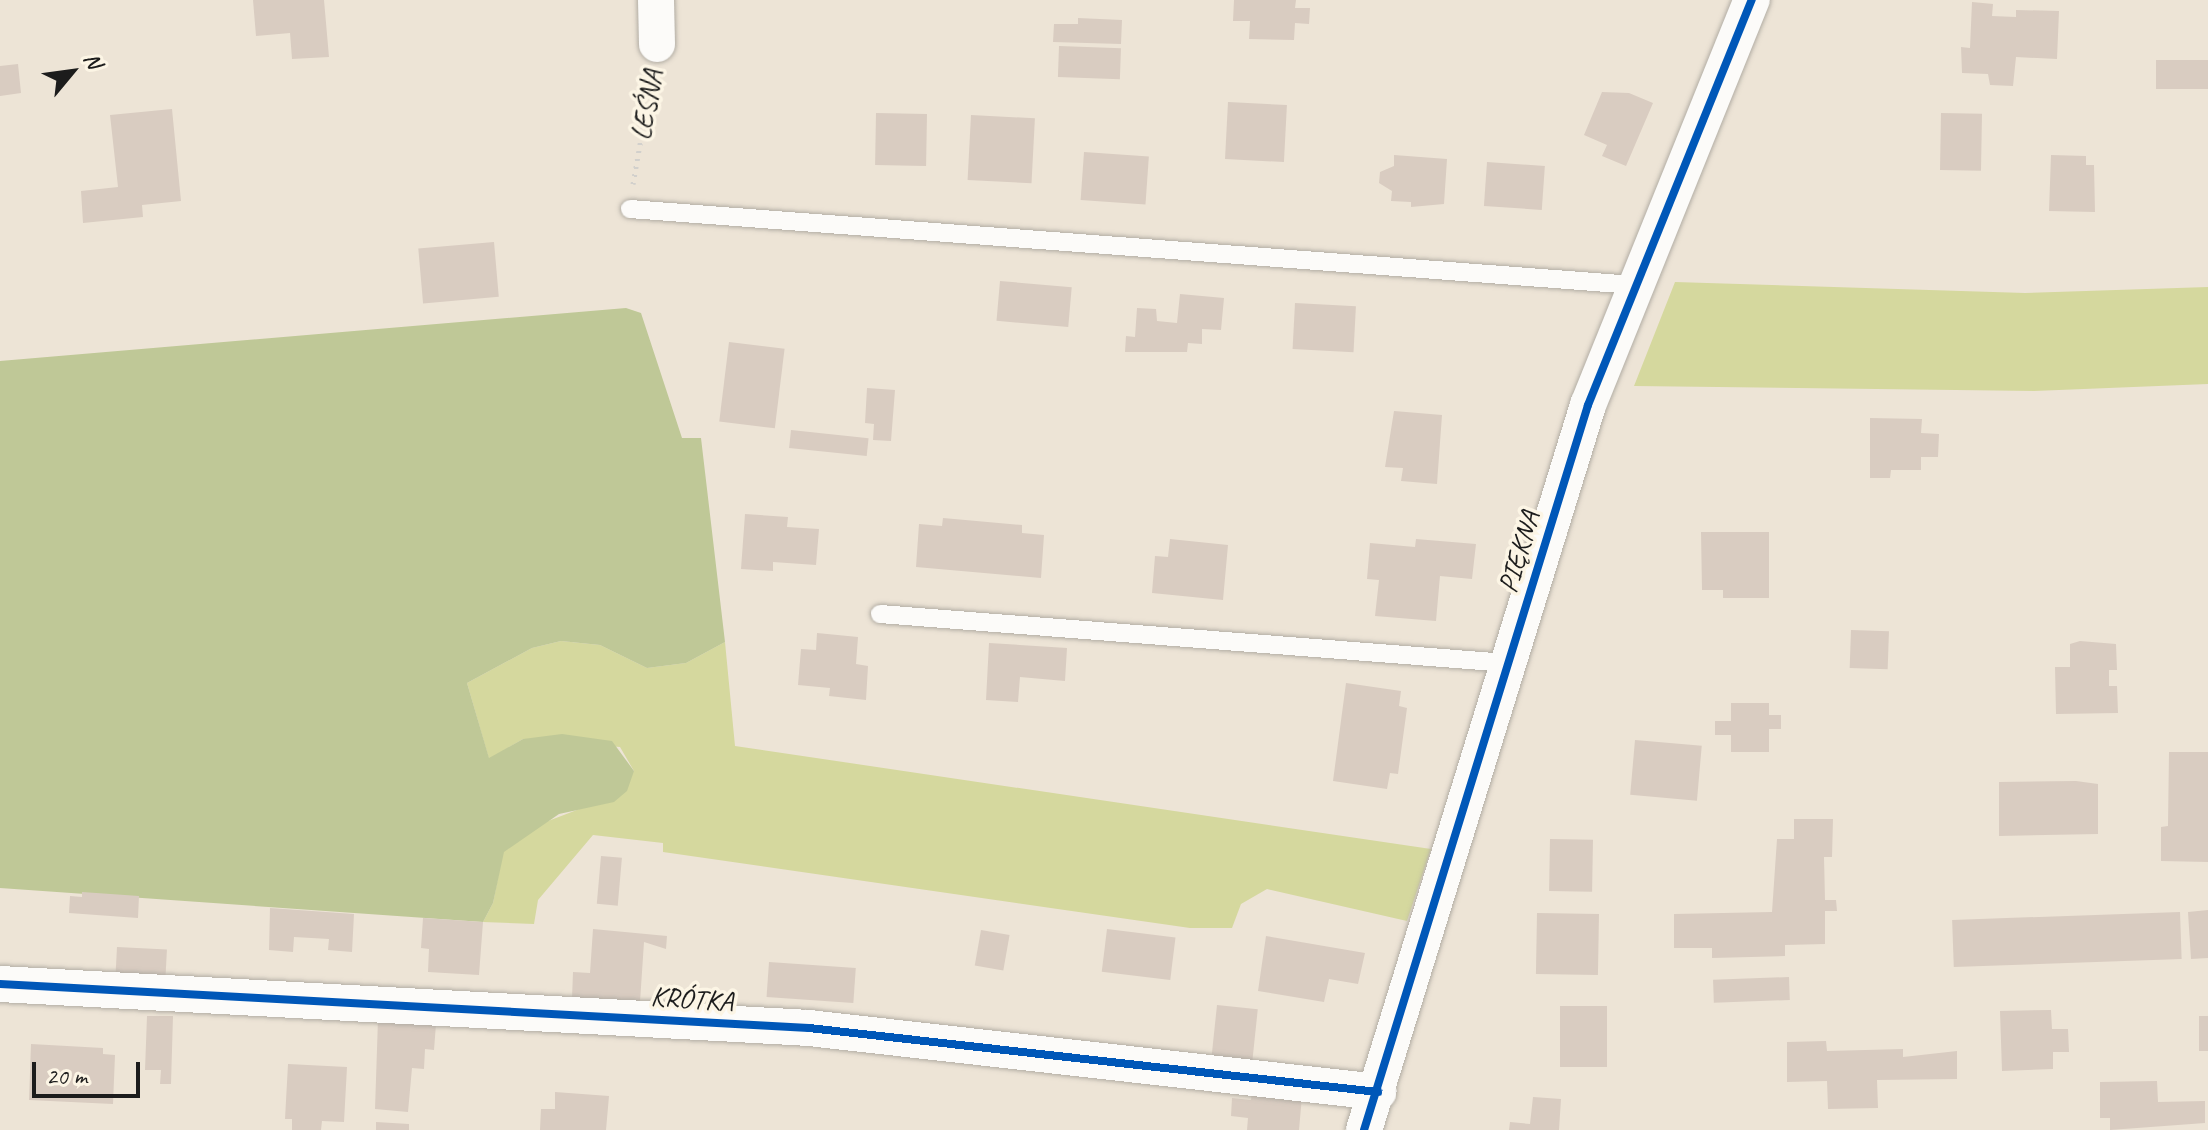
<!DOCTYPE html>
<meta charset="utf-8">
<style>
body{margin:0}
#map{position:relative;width:2208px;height:1130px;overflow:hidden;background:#ede4d6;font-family:Caveat,sans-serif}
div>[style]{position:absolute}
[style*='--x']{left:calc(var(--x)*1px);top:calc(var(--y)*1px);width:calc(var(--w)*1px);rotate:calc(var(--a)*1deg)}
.green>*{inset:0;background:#d5d89e}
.forest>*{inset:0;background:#bfc897}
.building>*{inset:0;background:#d9ccc1;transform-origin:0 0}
.path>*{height:5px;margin-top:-2.5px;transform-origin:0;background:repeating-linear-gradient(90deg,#d2d0cc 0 2px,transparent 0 8px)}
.roads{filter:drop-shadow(0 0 2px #b2ada4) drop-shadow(0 0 2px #b2ada4)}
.lane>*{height:18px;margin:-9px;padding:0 9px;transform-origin:9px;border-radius:9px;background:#fcfbf9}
.street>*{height:36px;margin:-18px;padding:0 18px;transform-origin:18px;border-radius:18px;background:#fcfbf9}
.cycleway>*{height:8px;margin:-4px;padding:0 4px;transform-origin:4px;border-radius:4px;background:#0057b8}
span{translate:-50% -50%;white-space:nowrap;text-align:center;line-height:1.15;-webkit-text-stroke:7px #fcf5e5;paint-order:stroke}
.street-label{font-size:28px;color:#1c1c1c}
.north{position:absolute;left:32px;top:32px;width:80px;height:80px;-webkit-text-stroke:6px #fcf5e5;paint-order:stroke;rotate:61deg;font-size:22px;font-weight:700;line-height:32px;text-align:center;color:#1c1c1c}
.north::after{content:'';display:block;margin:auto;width:28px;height:36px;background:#1c1c1c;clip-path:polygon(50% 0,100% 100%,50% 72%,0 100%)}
.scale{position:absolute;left:32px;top:1062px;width:108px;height:36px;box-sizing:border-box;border:4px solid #1c1c1c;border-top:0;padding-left:10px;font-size:24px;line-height:28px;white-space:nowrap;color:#1c1c1c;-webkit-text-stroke:6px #fcf5e5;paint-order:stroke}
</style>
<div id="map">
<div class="green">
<div style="clip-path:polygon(1675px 282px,2025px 293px,2208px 287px,2208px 384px,2034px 391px,1634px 386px)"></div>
<div style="clip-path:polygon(561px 641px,600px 645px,647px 668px,686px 663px,725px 642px,735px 746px,1431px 849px,1407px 921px,1267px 889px,1241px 904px,1232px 928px,1190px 928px,663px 852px,663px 843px,593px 835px,538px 900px,534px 924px,483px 922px,493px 903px,503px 852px,543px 823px,582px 808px,634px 771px,620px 747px,523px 739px,489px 759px,467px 683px,532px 648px)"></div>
</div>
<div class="forest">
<div style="clip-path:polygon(626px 308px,641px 313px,682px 438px,701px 438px,725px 642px,686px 663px,647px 668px,600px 645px,561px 641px,532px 648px,467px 683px,489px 758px,523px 739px,562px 734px,612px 741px,634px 771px,627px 791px,614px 802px,559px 814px,504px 852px,493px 903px,483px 922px,0 888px,0 361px)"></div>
</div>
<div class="building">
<div style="clip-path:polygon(253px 0,324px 0,329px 57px,292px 59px,290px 33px,256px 36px)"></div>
<div style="clip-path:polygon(1234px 0,1296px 0,1295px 8px,1310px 8px,1309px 24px,1295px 23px,1294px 40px,1249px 39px,1250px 21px,1233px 21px)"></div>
<div style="clip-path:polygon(1972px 2px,1993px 4px,1992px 16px,2016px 17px,2016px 10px,2059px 11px,2057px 59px,2016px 57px,2013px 86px,1990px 85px,1988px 74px,1962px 73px,1961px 47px,1970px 48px)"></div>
<div style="clip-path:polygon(1078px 18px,1122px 20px,1121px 44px,1053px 42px,1054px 24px,1078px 24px)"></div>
<div style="left:1059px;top:46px;width:62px;height:31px;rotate:2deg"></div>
<div style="left:2156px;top:60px;width:52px;height:29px"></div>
<div style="clip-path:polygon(18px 64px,21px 93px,0 96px,0 66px)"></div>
<div style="clip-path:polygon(1602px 92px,1629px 93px,1653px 103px,1626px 166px,1602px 156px,1607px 145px,1584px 135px)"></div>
<div style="left:1228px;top:102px;width:59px;height:57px;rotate:3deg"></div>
<div style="clip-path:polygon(172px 109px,181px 201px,142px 205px,143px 217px,83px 223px,81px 191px,118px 187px,110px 115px)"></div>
<div style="left:876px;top:113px;width:51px;height:52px;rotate:1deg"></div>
<div style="left:1941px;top:113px;width:41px;height:57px;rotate:1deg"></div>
<div style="left:971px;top:115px;width:64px;height:65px;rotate:3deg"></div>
<div style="left:1084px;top:152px;width:65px;height:48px;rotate:4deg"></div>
<div style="clip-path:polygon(1394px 155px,1447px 159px,1444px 204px,1411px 207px,1411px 202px,1391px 201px,1392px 191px,1379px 183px,1380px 172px,1394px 166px)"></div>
<div style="clip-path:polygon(2051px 155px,2086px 156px,2086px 165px,2094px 165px,2095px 212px,2049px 211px)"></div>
<div style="left:1487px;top:162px;width:58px;height:44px;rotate:4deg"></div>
<div style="left:494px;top:242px;width:55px;height:76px;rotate:85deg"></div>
<div style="left:1000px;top:281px;width:72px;height:40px;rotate:5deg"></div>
<div style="clip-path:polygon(1180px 294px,1224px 298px,1221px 330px,1202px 329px,1202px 344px,1188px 343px,1187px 352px,1125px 352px,1126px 336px,1135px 337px,1137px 308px,1156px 309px,1157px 321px,1177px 323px)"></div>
<div style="left:1295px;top:303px;width:61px;height:46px;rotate:3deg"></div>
<div style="left:729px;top:342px;width:56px;height:80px;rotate:7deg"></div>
<div style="clip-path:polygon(867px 388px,895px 390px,891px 441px,873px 440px,874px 424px,865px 423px)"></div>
<div style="clip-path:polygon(1394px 411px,1442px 415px,1437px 484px,1401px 481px,1403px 468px,1385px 467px)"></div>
<div style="clip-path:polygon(1870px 418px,1922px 419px,1921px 433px,1939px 434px,1938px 457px,1921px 457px,1921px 470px,1891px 470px,1890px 478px,1870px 478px)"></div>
<div style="left:791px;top:430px;width:78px;height:18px;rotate:6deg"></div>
<div style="clip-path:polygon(745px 514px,788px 517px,787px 527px,819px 529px,816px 565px,773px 562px,773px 571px,741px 569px)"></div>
<div style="clip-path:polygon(943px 518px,1022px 525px,1022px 533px,1044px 535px,1041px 578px,916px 567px,919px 524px,942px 526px)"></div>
<div style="clip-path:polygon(1701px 532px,1769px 532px,1769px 598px,1723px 598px,1723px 590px,1702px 590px)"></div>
<div style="clip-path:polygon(1170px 539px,1228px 545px,1223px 600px,1152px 593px,1155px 556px,1168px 557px)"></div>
<div style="clip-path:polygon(1416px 539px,1476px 544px,1472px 579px,1440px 576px,1436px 621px,1375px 616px,1379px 580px,1367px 579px,1370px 543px,1415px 547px)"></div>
<div style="left:1851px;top:630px;width:38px;height:38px;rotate:2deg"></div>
<div style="clip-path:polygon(817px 633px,858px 637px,856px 664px,868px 666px,866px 700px,829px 696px,830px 688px,798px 685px,801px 649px,816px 650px)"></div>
<div style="clip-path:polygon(2080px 641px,2116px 644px,2117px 670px,2109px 670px,2109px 686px,2117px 686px,2118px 713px,2056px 714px,2055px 667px,2070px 667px,2070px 644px)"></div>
<div style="clip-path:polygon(989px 643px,1067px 648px,1065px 681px,1020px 677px,1018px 702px,986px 700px)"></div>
<div style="clip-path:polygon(1346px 683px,1401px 691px,1399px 706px,1407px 708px,1398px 774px,1390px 773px,1387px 789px,1333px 781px)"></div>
<div style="clip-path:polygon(1731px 703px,1769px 703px,1769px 715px,1781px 715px,1781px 729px,1769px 729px,1769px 752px,1731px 752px,1731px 735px,1715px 735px,1715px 721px,1731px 721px)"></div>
<div style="left:1635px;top:740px;width:67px;height:55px;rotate:5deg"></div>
<div style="clip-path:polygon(2169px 752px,2208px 752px,2208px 862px,2161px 861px,2161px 827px,2168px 826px)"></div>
<div style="clip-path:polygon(2076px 781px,2098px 784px,2098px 834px,1999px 836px,1999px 782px)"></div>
<div style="clip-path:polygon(1794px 819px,1833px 819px,1832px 857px,1824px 857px,1825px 900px,1836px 900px,1837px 911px,1825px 911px,1825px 944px,1785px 945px,1785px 956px,1712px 958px,1712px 948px,1674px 948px,1674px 914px,1772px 912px,1777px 839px,1794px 839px)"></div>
<div style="left:1550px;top:839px;width:43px;height:52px;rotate:1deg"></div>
<div style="left:601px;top:856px;width:21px;height:48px;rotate:5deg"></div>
<div style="clip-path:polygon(82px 892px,139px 896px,138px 918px,69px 913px,70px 896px,82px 897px)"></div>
<div style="clip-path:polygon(270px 908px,354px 914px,352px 952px,328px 950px,329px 939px,294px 937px,293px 952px,269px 950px)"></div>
<div style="clip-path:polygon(2208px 910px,2208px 958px,2191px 959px,2188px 912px)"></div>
<div style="left:2180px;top:912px;width:47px;height:228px;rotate:88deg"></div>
<div style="left:1537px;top:913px;width:62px;height:61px;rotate:1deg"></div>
<div style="clip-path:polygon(423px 918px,483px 922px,479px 975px,428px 972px,429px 949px,421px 948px)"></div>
<div style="clip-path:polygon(593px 929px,667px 936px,666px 949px,644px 942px,640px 1002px,572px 998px,573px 972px,590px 973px)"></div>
<div style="left:1107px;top:929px;width:69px;height:43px;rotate:7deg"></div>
<div style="left:981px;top:930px;width:29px;height:36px;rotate:10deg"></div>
<div style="clip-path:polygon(1266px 936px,1365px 953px,1358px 984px,1329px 979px,1324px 1002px,1258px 991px)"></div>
<div style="left:117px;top:947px;width:50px;height:36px;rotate:3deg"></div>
<div style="left:769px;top:962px;width:87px;height:35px;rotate:4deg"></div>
<div style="left:1789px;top:977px;width:23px;height:76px;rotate:88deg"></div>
<div style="left:1217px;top:1005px;width:41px;height:51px;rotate:6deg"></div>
<div style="left:1560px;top:1006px;width:47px;height:61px"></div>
<div style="clip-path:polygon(2051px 1010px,2052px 1029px,2068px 1029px,2069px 1052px,2053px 1052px,2053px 1069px,2002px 1071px,2000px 1011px)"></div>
<div style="clip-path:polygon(147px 1016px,173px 1016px,171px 1084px,160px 1084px,161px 1070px,145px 1070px)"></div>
<div style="left:2199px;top:1016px;width:9px;height:35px"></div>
<div style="clip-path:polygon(378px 1019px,436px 1024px,434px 1050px,425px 1049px,424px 1069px,412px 1068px,408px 1112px,375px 1109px)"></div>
<div style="clip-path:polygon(1826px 1041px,1827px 1051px,1903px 1049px,1903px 1057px,1957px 1051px,1957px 1079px,1877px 1080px,1878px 1108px,1828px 1109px,1827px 1081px,1787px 1082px,1787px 1042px)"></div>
<div style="clip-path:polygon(31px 1044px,103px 1048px,103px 1054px,115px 1055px,113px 1104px,29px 1100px)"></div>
<div style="clip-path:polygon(288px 1064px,347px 1067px,344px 1122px,322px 1121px,321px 1130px,292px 1130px,292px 1119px,285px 1119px)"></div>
<div style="clip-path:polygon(2157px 1081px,2158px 1102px,2205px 1101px,2205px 1123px,2110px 1130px,2110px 1118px,2100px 1118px,2100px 1082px)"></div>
<div style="clip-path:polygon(1252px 1090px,1302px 1096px,1299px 1130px,1247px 1130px,1248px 1118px,1231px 1116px,1232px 1098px,1251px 1100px)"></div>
<div style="clip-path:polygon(555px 1092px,609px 1096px,606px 1130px,540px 1130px,541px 1109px,555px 1109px)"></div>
<div style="clip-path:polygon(1533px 1097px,1561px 1099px,1559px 1130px,1509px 1130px,1510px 1122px,1530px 1124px)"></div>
<div style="clip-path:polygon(376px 1122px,409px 1124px,409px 1130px,376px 1130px)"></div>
</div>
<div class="path">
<div style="--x:633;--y:184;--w:110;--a:-80"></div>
</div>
<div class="roads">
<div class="lane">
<div style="--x:630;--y:209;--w:1007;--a:4.33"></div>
<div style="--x:880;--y:614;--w:629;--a:4.47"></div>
</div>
<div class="street">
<div style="--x:656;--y:0;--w:44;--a:88.7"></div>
<div style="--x:0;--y:984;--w:810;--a:3.11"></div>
<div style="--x:809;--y:1028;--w:573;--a:6.42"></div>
<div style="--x:1364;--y:1130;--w:759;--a:-72.83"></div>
<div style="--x:1588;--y:405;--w:437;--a:-68"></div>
</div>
</div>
<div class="cycleway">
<div style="--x:0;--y:984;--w:810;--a:3.11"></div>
<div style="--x:809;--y:1028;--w:573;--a:6.42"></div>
<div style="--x:1364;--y:1130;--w:759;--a:-72.83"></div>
<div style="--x:1588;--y:405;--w:437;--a:-68"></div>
</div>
<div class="street-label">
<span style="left:647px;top:105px;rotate:-80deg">LEŚNA</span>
<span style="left:1519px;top:552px;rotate:-73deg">PIĘKNA</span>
<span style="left:692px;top:999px;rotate:4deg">KRÓTKA</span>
</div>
<div class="north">N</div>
<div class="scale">20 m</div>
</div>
